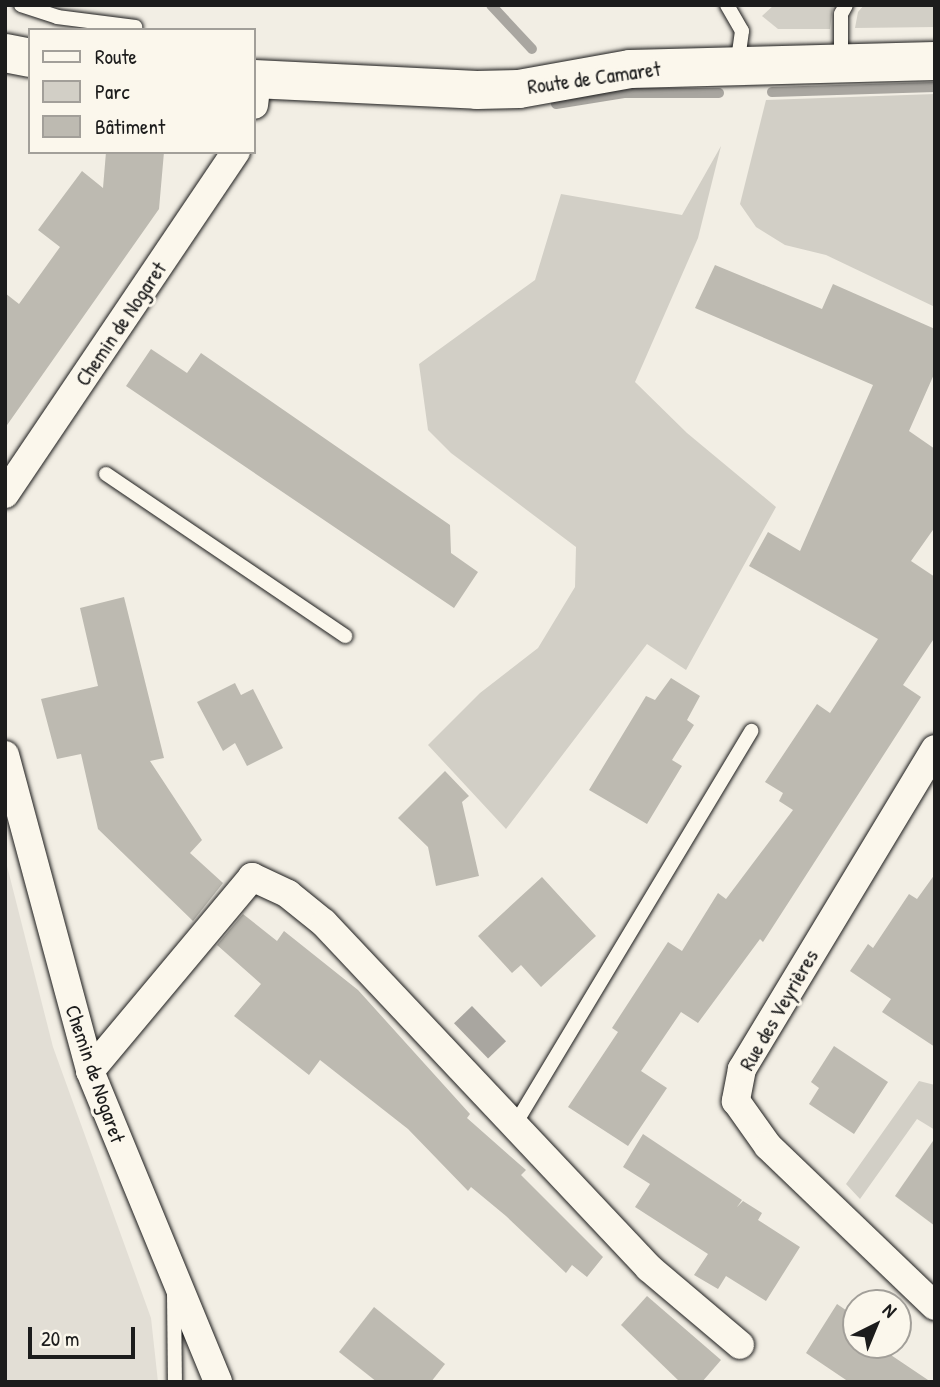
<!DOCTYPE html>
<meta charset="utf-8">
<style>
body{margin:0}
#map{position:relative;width:940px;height:1387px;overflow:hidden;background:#f2eee4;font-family:"Patrick Hand",sans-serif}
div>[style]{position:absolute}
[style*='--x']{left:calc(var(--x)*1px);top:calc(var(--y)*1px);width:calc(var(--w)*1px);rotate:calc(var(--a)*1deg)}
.built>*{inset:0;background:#e2ded5}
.green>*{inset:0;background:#d2cfc6}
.water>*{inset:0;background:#a9a6a0;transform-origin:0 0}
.stream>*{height:10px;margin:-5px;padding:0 5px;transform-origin:5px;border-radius:5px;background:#a9a6a0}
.building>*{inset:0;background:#bdbab1}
.roads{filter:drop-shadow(0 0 2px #1c1c1c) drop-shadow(0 0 2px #1c1c1c)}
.service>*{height:14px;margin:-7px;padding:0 7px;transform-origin:7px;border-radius:7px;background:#fbf7ec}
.minor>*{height:28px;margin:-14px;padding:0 14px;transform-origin:14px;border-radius:14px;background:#fbf7ec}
.secondary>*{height:38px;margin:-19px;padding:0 19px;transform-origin:19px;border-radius:19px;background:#fbf7ec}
span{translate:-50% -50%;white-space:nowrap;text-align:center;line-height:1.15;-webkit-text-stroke:6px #fbf7ec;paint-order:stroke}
.street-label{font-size:21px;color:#1c1c1c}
.frame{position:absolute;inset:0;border:7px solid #1c1c1c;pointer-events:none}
.legend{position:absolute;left:28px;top:28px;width:228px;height:126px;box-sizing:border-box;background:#fbf7ec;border:2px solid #a29f99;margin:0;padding:9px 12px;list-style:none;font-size:21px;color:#1c1c1c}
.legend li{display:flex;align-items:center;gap:14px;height:35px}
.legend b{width:35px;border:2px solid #a29f99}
.north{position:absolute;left:842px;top:1289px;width:70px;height:70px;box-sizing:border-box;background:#fbf7ec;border:2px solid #a29f99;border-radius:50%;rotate:43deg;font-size:19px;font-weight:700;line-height:28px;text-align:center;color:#1c1c1c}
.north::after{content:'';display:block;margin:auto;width:24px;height:32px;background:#1c1c1c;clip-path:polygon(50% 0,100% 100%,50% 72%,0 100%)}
.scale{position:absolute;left:28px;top:1327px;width:107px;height:32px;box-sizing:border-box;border:4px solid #1c1c1c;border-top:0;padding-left:9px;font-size:21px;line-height:24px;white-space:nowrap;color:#1c1c1c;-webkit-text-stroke:5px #fbf7ec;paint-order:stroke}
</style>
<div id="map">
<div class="built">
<div style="clip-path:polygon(5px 858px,53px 1047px,151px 1318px,158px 1382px,5px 1382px)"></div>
</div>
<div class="green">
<div style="clip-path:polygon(774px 5px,833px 5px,830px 29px,778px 29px,762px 16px)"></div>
<div style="clip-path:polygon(864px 5px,935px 5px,935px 27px,855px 28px,858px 12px)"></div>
<div style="clip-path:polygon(935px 94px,935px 307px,826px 255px,785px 245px,756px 227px,740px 204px,766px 100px)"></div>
<div style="clip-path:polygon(721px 146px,698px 238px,635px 382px,687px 433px,776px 507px,686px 670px,647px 644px,506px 829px,428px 745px,480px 693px,538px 648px,575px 587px,576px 547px,451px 453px,428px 430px,419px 364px,535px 280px,561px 194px,682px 215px)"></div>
<div style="clip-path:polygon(919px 1081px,935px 1085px,935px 1130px,917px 1119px,860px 1199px,846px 1184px)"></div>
</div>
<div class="water">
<div style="left:472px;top:1006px;width:49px;height:25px;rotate:46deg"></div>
</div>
<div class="stream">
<div style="--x:491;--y:5;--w:60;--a:47"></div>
<div style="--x:772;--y:92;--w:163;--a:-1.8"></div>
<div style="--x:556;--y:104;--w:69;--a:-9.2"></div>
<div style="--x:624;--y:93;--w:95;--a:0"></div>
</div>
<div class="building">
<div style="clip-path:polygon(106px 152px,164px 152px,159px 209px,5px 428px,5px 293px,19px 304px,60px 247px,38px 230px,82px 171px,103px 188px)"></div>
<div style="clip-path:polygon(715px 265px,822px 309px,833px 284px,935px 329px,935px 372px,909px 431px,935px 449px,935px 527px,911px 561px,935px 577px,935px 637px,903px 685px,921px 697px,763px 942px,760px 939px,698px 1023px,681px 1012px,641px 1071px,667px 1088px,628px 1146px,568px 1107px,618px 1032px,612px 1028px,668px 942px,682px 951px,718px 893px,726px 899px,793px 810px,779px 801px,783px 793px,765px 782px,817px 704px,830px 713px,878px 639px,749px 566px,768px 532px,800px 551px,873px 385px,695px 308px)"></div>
<div style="clip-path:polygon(151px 349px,187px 373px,201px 353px,450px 525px,451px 553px,478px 572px,454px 608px,126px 386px)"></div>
<div style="clip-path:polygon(124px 597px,164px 758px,150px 761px,202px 840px,190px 853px,223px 883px,193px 921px,98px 829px,81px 754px,57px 759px,41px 699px,98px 686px,80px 608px)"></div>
<div style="clip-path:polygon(671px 678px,700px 696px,687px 720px,694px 725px,672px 760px,682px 766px,647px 824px,589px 790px,646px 696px,655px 700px)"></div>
<div style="clip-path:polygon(235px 683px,241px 695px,253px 689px,283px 748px,247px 766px,235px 743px,223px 751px,197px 702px)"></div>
<div style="clip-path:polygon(445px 771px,469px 796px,462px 802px,479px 876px,436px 886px,428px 847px,398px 818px)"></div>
<div style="clip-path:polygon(935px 874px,935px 1047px,882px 1012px,891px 999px,850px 971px,868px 944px,873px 948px,909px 894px,917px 899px)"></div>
<div style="clip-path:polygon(542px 877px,596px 936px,541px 987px,521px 965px,512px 973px,478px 936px)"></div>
<div style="clip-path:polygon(243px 914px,277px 941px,284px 931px,358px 990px,470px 1114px,467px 1118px,526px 1170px,521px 1175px,603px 1257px,587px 1277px,572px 1265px,566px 1273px,506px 1216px,471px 1187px,468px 1191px,408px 1129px,320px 1060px,309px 1075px,234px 1016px,261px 984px,217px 945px)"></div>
<div style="clip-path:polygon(834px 1046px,888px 1082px,854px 1134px,809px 1104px,819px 1088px,811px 1082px)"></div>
<div style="clip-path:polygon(643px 1134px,742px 1200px,737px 1207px,743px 1201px,762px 1213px,758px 1220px,800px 1247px,766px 1301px,726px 1276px,718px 1289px,694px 1275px,708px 1254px,635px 1207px,650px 1184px,623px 1167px)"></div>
<div style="clip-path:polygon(935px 1138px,935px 1226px,895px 1196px)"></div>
<div style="clip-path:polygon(647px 1296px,721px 1360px,702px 1382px,680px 1382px,621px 1325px)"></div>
<div style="clip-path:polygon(837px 1304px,856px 1317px,856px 1345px,876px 1345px,931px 1382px,849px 1382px,806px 1353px)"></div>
<div style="clip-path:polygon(374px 1307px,445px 1364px,431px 1382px,377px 1382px,339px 1352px)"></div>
</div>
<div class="roads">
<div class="service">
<div style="--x:21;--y:5;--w:38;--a:18"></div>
<div style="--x:57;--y:17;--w:79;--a:7.3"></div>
<div style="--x:727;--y:5;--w:30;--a:60"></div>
<div style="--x:742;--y:31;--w:34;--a:98"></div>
<div style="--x:841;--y:62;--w:48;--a:-90"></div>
<div style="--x:841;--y:14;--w:10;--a:-61"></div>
<div style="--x:106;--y:474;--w:289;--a:34.1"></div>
<div style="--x:514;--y:1126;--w:461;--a:-59"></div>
<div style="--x:174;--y:1293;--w:89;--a:89.4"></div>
</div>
<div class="minor">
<div style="--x:254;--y:105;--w:26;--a:-83"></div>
<div style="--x:5;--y:494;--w:413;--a:-56"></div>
<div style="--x:935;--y:749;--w:374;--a:121.1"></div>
<div style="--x:742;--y:1069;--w:33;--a:101"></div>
<div style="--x:736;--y:1101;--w:55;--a:54.6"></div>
<div style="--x:768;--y:1146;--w:231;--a:43.8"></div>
<div style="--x:5;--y:755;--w:327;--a:74.9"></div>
<div style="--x:90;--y:1071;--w:336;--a:67.6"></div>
<div style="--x:90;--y:1071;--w:253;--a:-50.1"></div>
<div style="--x:252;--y:877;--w:40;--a:25"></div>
<div style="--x:288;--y:894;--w:46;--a:38.9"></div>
<div style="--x:324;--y:923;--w:474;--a:46.7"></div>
<div style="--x:649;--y:1268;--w:119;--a:40.2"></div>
</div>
<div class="secondary">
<div style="--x:5;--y:53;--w:25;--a:11"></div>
<div style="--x:254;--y:79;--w:223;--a:2.8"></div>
<div style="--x:477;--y:90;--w:42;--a:-1.4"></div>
<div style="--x:519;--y:89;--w:113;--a:-10.2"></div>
<div style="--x:630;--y:69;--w:305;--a:-1.5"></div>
</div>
</div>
<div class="street-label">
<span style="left:594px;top:78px;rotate:-8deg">Route de Camaret</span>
<span style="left:121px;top:324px;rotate:-56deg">Chemin de Nogaret</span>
<span style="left:779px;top:1010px;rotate:-60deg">Rue des Veyrières</span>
<span style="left:95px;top:1074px;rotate:71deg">Chemin de Nogaret</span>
</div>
<div class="frame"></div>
<ul class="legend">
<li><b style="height:9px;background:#fbf7ec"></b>Route</li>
<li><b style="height:19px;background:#d2cfc6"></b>Parc</li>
<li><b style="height:19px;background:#bdbab1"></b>Bâtiment</li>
</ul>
<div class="north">N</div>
<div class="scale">20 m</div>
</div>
